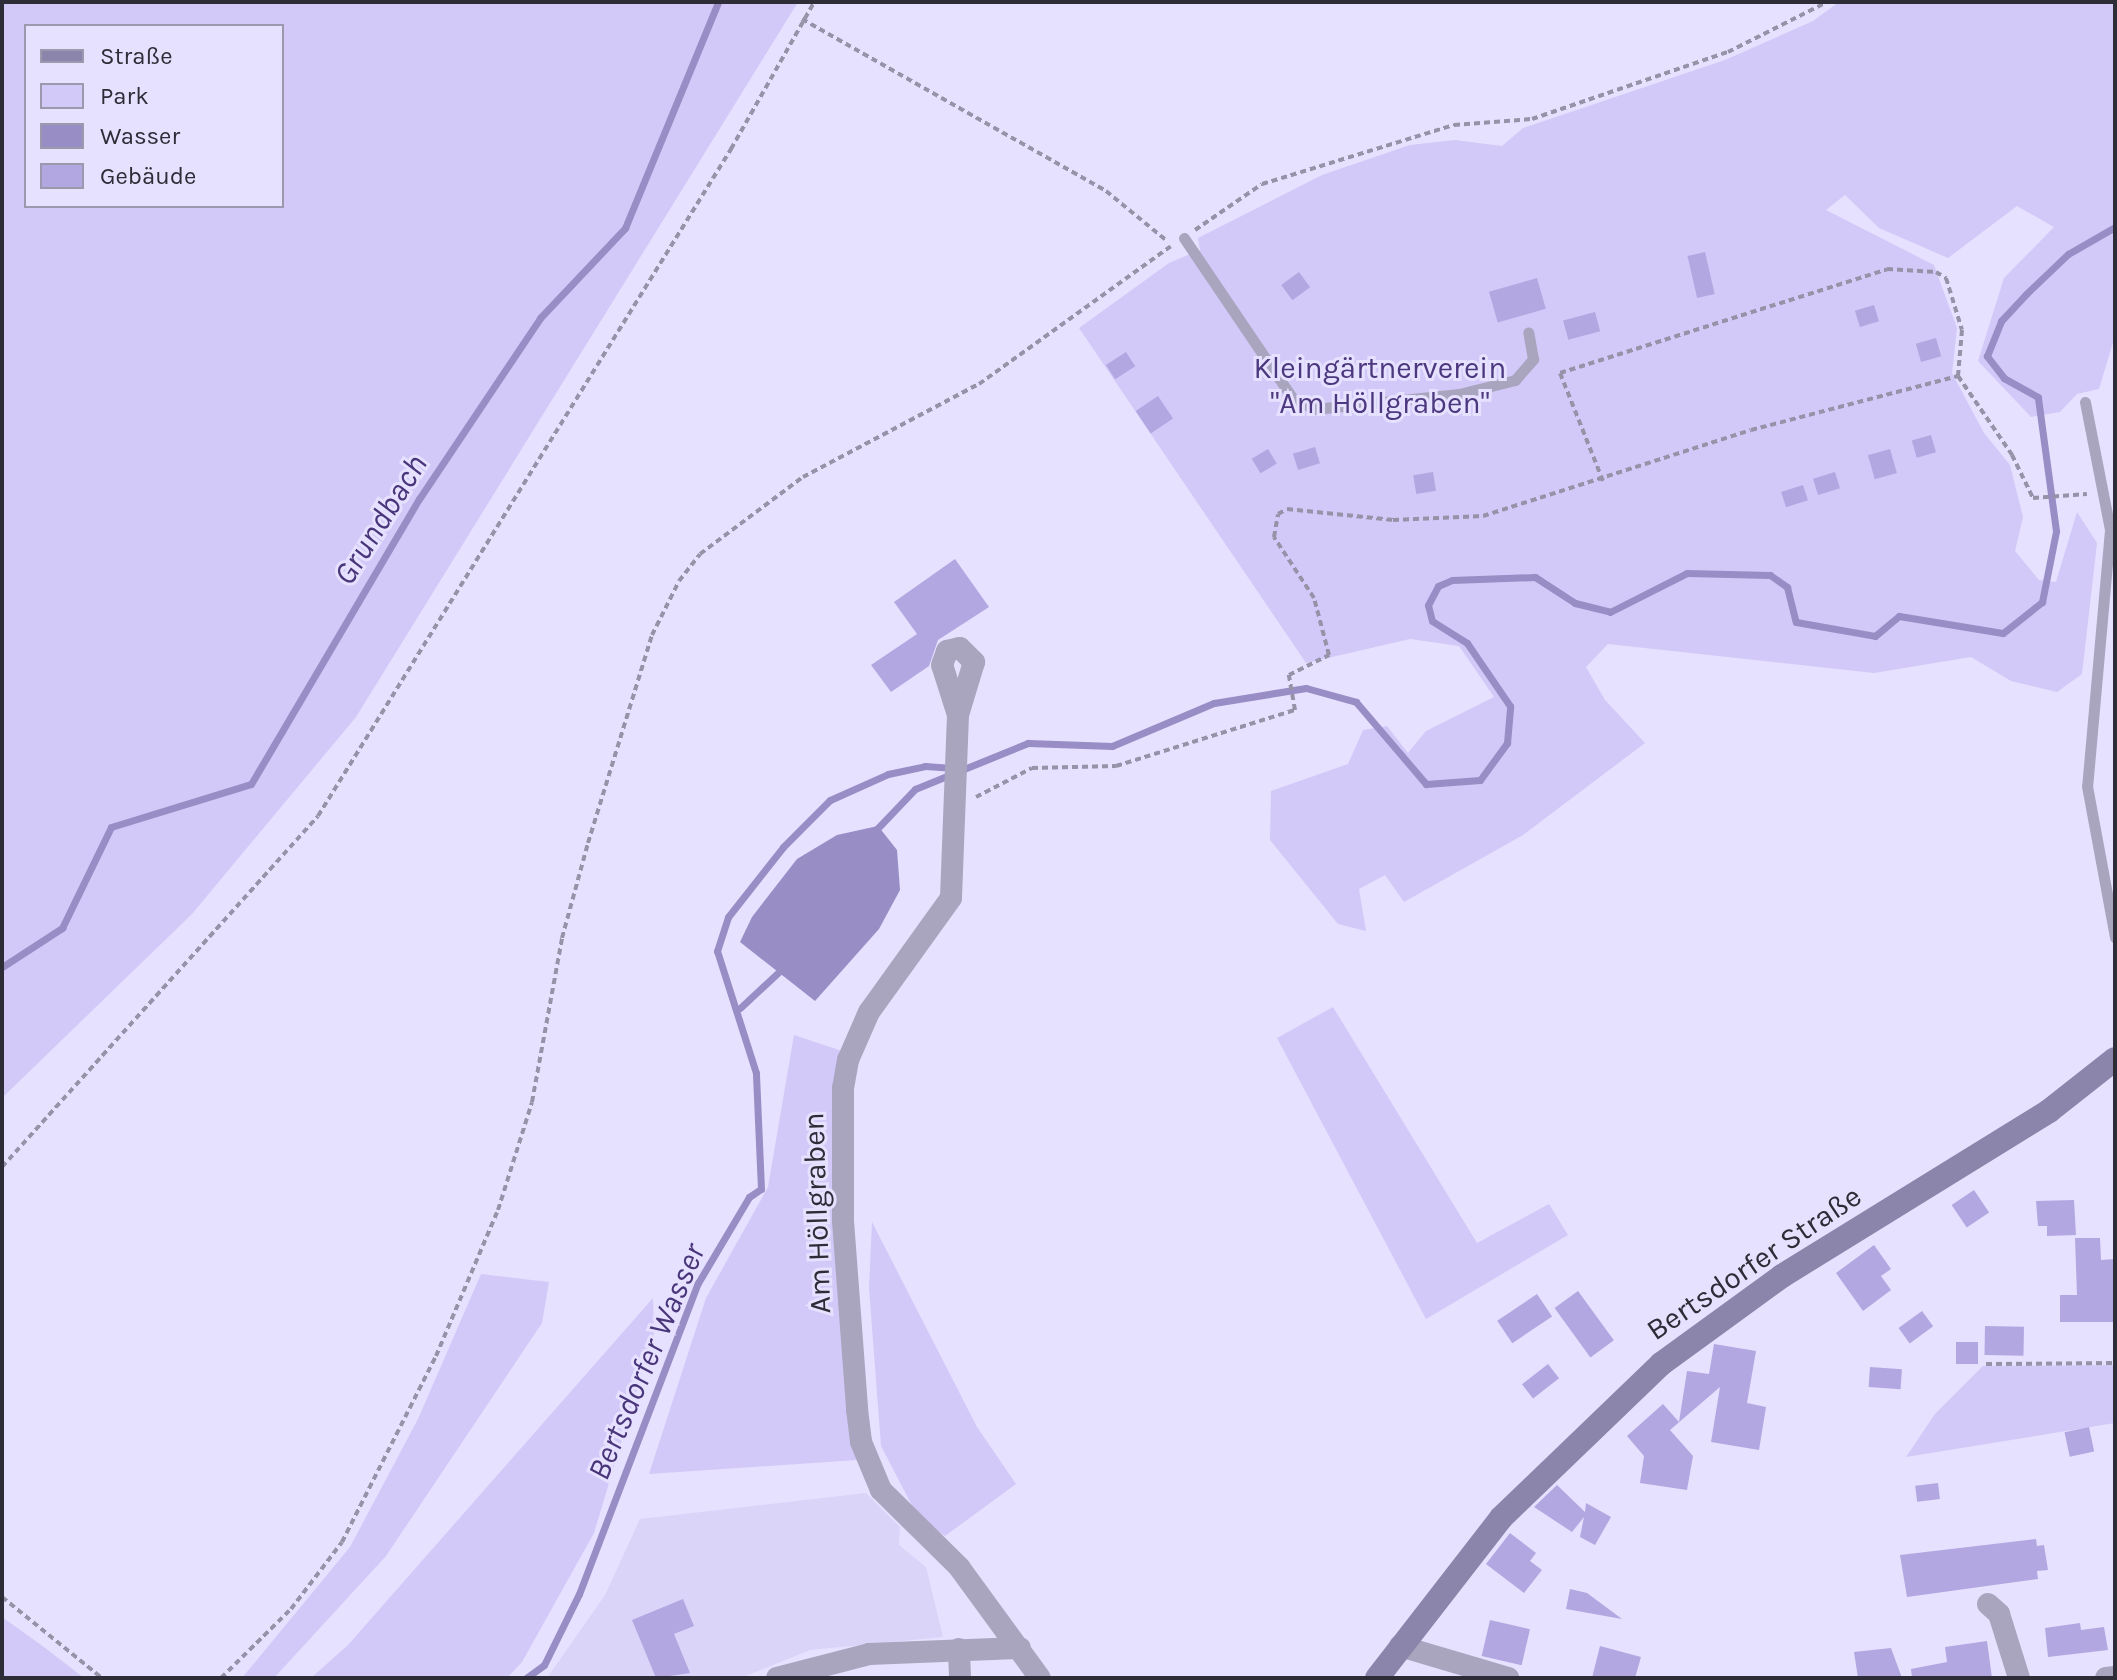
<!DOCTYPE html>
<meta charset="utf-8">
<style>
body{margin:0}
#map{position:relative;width:2117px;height:1680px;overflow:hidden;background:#e6e1ff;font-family:Karla,sans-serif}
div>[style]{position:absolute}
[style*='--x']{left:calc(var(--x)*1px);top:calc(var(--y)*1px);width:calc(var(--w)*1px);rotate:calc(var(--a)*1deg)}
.built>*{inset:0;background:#dbd4f9}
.green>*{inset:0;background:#d2c9f8}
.water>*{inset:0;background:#988dc5}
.stream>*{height:7px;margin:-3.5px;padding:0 3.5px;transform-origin:3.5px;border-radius:3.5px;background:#988dc5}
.building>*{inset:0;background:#b3a7e1;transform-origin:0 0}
.path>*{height:4px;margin-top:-2px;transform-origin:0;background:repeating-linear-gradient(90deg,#9692a8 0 6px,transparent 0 10px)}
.service>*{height:11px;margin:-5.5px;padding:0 5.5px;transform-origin:5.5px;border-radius:5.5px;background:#a9a5bf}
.minor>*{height:22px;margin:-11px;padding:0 11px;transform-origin:11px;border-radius:11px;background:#a9a5bf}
.secondary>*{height:24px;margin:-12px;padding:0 12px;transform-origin:12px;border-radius:12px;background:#8c85ab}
span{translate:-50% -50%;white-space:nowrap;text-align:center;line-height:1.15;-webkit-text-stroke:6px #e6e1ff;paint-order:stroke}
.park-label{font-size:30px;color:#4c387e}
.street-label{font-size:30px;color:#2e2c37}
.water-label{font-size:32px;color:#49357a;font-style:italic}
.frame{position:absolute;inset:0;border:4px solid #2e2c37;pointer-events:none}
.legend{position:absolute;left:24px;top:24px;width:260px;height:184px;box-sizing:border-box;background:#e6e1ff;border:2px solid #9c99af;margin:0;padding:10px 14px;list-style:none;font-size:24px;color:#2e2c37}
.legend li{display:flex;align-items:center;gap:16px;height:40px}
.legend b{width:40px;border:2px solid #9c99af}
</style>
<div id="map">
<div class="built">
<div style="clip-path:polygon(866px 1493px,900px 1527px,899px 1545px,926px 1567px,943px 1637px,810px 1650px,741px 1678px,547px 1678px,605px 1595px,640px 1519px)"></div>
</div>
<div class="green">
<div style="clip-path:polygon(evenodd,2px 2px,798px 2px,356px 717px,192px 914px,2px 1098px,2px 2px,26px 26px,282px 26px,282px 206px,26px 206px,26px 26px)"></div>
<div style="clip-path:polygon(1839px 2px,2115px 2px,2115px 336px,2099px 389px,2077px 394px,2060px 412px,2031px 417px,1978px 361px,2004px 278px,2054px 227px,2017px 206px,1948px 258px,1879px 228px,1845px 195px,1826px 210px,1934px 265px,1957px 328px,1952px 373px,1984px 433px,2010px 465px,2023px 517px,2015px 551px,2039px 580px,2056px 582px,2077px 512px,2097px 543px,2082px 674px,2057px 692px,2011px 681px,1971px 657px,1874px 673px,1608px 644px,1586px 667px,1605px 700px,1645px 743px,1523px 835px,1404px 902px,1385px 875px,1359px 889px,1366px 931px,1338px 924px,1270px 840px,1271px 791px,1348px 764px,1363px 730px,1387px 726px,1408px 753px,1426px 731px,1494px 697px,1459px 646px,1410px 639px,1306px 663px,1079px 328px,1169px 263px,1200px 250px,1198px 238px,1322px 175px,1410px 145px,1455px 140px,1502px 146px,1523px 128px,1725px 60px,1813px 21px)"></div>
<div style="clip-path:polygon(1333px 1007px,1477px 1243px,1549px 1204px,1568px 1235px,1426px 1319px,1277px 1038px)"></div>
<div style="clip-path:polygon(794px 1035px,845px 1052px,849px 1410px,857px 1460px,649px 1474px,706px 1298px,768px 1187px)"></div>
<div style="clip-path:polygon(872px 1222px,977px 1427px,1016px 1484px,945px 1536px,918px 1517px,881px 1446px,869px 1288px)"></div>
<div style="clip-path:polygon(481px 1274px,549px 1282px,542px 1323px,386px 1556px,274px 1678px,242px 1678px,350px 1547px,418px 1419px)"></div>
<div style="clip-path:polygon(653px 1298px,654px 1333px,594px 1533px,522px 1662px,507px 1678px,311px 1678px,348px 1645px)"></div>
<div style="clip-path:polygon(2115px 1365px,2115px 1423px,1906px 1457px,1935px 1414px,1983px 1366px)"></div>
<div style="clip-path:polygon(2px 1617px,44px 1647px,84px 1678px,2px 1678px)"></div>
</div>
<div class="water">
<div style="clip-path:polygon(878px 826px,897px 850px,900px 890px,879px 929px,815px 1001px,740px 942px,752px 917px,797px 859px,837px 835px)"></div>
</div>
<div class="stream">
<div style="--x:873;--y:833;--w:61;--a:-46.3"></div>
<div style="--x:915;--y:789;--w:122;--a:-22.2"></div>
<div style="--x:1028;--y:743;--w:84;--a:2"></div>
<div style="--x:1112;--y:746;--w:111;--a:-22.9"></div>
<div style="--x:1214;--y:703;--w:93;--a:-9.3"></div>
<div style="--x:1306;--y:688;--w:52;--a:15.6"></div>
<div style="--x:1356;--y:702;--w:108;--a:49.5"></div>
<div style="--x:1426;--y:784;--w:54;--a:-4.2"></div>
<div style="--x:1480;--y:780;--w:46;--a:-53.9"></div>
<div style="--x:1507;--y:743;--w:37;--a:-85"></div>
<div style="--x:1510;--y:706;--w:76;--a:-124.3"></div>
<div style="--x:1467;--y:643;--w:41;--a:-147.8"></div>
<div style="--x:1432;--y:621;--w:16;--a:-104"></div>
<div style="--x:1428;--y:605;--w:21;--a:-62"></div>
<div style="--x:1438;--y:586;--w:15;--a:-23"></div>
<div style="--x:1452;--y:580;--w:83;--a:-2.1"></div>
<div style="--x:1535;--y:577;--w:48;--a:33"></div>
<div style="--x:1575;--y:603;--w:36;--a:14"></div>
<div style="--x:1610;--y:612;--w:86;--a:-26.9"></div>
<div style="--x:1687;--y:573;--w:83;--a:1.4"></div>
<div style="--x:1770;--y:575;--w:21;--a:35"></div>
<div style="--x:1787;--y:587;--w:36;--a:76"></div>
<div style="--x:1796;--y:622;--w:80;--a:10"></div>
<div style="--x:1875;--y:636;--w:31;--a:-40"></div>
<div style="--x:1899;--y:616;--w:105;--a:9.3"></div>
<div style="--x:2003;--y:633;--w:50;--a:-38.5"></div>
<div style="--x:2042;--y:602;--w:72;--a:-78.8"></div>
<div style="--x:2056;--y:531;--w:135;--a:-97.7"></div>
<div style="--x:2038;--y:397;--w:39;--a:-151"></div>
<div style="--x:2004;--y:378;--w:28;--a:-128"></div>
<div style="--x:1987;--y:356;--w:38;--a:-68"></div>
<div style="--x:2001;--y:321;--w:37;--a:-47"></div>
<div style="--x:2026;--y:294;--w:58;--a:-43.6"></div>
<div style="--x:2068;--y:254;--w:54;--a:-29.9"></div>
<div style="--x:2;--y:967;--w:72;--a:-33"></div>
<div style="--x:62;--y:928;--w:112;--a:-64.1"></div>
<div style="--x:111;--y:827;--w:146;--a:-17.1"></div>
<div style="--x:251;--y:784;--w:331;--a:-59.5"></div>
<div style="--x:419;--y:499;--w:218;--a:-56.2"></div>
<div style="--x:540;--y:318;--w:124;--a:-46.6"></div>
<div style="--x:625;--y:228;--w:244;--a:-67.6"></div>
<div style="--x:740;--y:1008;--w:62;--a:-43"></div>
<div style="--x:526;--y:1678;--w:22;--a:-36"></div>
<div style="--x:544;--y:1665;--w:79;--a:-63.8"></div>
<div style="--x:579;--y:1594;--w:333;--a:-69.1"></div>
<div style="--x:698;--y:1283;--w:100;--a:-59.3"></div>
<div style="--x:749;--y:1197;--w:14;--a:-34"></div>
<div style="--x:761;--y:1189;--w:116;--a:-92.5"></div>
<div style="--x:756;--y:1073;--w:128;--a:-107.7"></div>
<div style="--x:717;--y:951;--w:36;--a:-72"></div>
<div style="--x:728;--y:917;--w:89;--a:-51.8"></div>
<div style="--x:783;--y:847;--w:66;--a:-45"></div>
<div style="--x:830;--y:800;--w:64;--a:-24.1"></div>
<div style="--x:888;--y:774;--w:38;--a:-12"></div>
<div style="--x:925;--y:766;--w:27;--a:4"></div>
</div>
<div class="building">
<div style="left:1705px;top:252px;width:43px;height:18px;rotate:77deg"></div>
<div style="left:1299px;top:272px;width:19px;height:22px;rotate:54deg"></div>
<div style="left:1537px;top:278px;width:32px;height:50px;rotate:74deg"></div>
<div style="left:1874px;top:305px;width:17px;height:20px;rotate:73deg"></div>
<div style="left:1595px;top:312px;width:20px;height:33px;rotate:75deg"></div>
<div style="left:1936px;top:338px;width:19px;height:21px;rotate:74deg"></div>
<div style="left:1126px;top:352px;width:17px;height:24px;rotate:57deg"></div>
<div style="left:1158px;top:396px;width:27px;height:27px;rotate:56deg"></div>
<div style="left:1931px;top:435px;width:18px;height:20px;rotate:74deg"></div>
<div style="left:1315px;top:447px;width:17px;height:23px;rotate:73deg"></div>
<div style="left:1268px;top:449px;width:17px;height:19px;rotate:59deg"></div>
<div style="left:1890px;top:449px;width:25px;height:23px;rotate:74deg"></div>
<div style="left:1433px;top:472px;width:19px;height:20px;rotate:81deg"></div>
<div style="left:1835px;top:472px;width:17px;height:23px;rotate:73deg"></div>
<div style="left:1803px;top:485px;width:16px;height:23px;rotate:72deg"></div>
<div style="clip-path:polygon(955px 559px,989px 607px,938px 640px,929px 666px,891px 692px,871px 665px,917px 634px,894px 602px)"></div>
<div style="left:1974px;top:1190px;width:27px;height:27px;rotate:56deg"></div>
<div style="clip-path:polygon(2074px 1200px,2076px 1235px,2047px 1236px,2047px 1226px,2038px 1226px,2036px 1201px)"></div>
<div style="clip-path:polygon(2075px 1238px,2100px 1238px,2101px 1260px,2115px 1259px,2115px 1322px,2060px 1322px,2060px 1295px,2077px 1295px)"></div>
<div style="clip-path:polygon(1874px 1245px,1891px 1269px,1881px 1276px,1891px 1290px,1863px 1311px,1836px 1273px)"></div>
<div style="left:1578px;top:1291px;width:61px;height:29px;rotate:54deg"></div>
<div style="left:1537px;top:1294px;width:27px;height:48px;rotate:56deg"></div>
<div style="left:1922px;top:1311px;width:19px;height:29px;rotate:54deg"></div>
<div style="left:1985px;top:1326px;width:39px;height:29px;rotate:1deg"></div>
<div style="left:1978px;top:1342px;width:22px;height:22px;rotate:90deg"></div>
<div style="clip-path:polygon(1714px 1344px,1756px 1351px,1747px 1403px,1766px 1407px,1759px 1450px,1711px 1442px,1720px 1387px,1670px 1430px,1693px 1456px,1687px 1490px,1640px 1483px,1644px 1456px,1627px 1436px,1663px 1404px,1679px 1422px,1687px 1371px,1709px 1374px)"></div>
<div style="left:1548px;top:1364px;width:18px;height:33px;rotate:52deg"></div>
<div style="left:1870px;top:1367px;width:32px;height:20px;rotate:4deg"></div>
<div style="left:2089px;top:1427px;width:25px;height:25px;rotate:78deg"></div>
<div style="left:1938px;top:1483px;width:16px;height:23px;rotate:83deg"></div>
<div style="clip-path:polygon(1557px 1485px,1585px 1512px,1586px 1503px,1611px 1517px,1595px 1545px,1580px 1537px,1584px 1517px,1572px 1532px,1534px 1507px)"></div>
<div style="clip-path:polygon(1510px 1533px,1536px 1553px,1530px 1561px,1542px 1570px,1524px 1593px,1486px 1564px)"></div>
<div style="clip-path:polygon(2036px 1539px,2037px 1546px,2044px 1545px,2048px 1570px,2037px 1571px,2038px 1579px,1907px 1597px,1900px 1555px)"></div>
<div style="clip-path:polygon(1570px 1589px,1587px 1593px,1622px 1619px,1566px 1609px)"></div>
<div style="clip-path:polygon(683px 1599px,694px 1626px,674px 1634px,690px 1673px,656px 1678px,632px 1620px)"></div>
<div style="left:1490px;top:1620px;width:41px;height:37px;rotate:13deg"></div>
<div style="clip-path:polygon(2080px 1623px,2081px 1630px,2104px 1627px,2108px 1650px,2048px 1657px,2045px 1628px)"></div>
<div style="clip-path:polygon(1987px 1641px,1992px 1678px,1912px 1678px,1911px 1669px,1947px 1662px,1945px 1647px)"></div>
<div style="clip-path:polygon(1600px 1646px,1641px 1657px,1635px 1678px,1592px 1678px)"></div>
<div style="clip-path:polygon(1891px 1648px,1902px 1678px,1858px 1678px,1854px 1652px)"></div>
</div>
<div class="path">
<div style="--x:802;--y:19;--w:349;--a:29.5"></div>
<div style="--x:1106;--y:191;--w:79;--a:39.3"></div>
<div style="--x:1195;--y:230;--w:81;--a:-34.5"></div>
<div style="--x:1262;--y:184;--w:201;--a:-17.1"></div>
<div style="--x:1454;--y:125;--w:78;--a:-4.4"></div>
<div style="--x:1532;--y:119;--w:207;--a:-18.9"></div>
<div style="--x:1728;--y:52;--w:111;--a:-26.8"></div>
<div style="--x:1603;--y:481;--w:116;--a:-111.7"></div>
<div style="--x:1560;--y:373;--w:343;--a:-17.6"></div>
<div style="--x:1887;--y:269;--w:49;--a:3.5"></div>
<div style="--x:1936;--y:272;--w:12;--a:31"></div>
<div style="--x:1946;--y:278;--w:54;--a:72.9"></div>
<div style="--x:1962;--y:330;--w:46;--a:95"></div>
<div style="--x:1958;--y:376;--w:96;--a:55.6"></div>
<div style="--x:2012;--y:455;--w:48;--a:64"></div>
<div style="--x:2033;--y:498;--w:54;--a:-4.2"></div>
<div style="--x:976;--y:797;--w:63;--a:-27.4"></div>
<div style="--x:1032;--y:768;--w:84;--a:-1.4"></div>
<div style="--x:1116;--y:766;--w:188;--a:-17.4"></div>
<div style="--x:1295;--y:710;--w:36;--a:-100"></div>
<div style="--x:1289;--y:675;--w:45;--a:-26.6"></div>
<div style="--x:1329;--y:655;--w:59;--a:-104.7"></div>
<div style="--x:1314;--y:598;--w:73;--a:-123.3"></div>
<div style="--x:1274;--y:537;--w:23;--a:-80"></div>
<div style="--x:1278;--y:514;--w:10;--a:-29"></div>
<div style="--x:1287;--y:509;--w:107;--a:5.9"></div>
<div style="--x:1393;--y:520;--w:90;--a:-2.5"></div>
<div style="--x:1483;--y:516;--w:281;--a:-17.8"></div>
<div style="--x:1751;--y:430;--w:214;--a:-14.6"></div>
<div style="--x:2;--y:1167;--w:472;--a:-48"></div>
<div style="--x:318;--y:816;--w:785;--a:-58.23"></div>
<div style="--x:731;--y:149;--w:169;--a:-60.5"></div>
<div style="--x:1986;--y:1364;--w:129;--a:-0.4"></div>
<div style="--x:2;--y:1597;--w:129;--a:39"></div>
<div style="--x:221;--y:1678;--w:98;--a:-44.6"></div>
<div style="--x:291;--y:1609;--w:84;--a:-52.7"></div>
<div style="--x:342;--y:1542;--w:208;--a:-63.2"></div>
<div style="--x:436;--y:1356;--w:159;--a:-67"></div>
<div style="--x:498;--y:1210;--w:113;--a:-72.5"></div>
<div style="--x:532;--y:1102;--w:167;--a:-79.6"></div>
<div style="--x:562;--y:938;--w:98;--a:-74.7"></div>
<div style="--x:588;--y:843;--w:218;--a:-72.9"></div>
<div style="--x:652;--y:635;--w:60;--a:-63.4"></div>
<div style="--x:679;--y:581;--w:34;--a:-52"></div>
<div style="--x:700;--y:554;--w:129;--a:-36.8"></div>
<div style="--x:803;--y:477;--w:199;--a:-27.9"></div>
<div style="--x:979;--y:384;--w:236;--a:-35.7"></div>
</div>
<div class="service">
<div style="--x:1184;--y:238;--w:194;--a:55.9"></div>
<div style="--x:1293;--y:399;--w:24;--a:24"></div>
<div style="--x:1315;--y:409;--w:145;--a:-5.9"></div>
<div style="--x:1459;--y:394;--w:58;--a:-14"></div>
<div style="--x:1515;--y:380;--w:28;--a:-49"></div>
<div style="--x:1533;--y:359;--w:27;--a:-100"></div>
<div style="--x:2085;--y:402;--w:130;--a:78.9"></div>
<div style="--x:2110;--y:530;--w:257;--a:95.1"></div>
<div style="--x:2087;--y:786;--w:154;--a:79.5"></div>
</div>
<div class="minor">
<div style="--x:958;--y:715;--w:52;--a:-107.7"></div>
<div style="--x:942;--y:665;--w:15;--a:-70"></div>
<div style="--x:947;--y:651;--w:13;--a:-13"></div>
<div style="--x:960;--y:648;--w:20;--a:45"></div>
<div style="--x:974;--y:662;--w:55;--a:106.8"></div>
<div style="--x:958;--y:715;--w:183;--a:92.2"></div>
<div style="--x:951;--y:898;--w:140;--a:125.7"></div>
<div style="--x:869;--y:1012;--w:52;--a:113.6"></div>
<div style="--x:848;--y:1060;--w:28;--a:100"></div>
<div style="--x:843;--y:1088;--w:133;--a:90"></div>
<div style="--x:843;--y:1221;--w:189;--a:85.7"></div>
<div style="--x:857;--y:1409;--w:33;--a:83"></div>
<div style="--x:861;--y:1442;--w:52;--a:67.4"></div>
<div style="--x:881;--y:1490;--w:110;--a:44.6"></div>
<div style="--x:959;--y:1567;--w:137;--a:53.9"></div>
<div style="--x:1988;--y:1604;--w:15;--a:42"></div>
<div style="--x:1999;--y:1614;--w:67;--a:72.6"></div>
<div style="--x:1400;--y:1646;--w:113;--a:16.5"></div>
<div style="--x:959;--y:1649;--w:29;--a:88"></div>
<div style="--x:777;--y:1678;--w:95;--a:-14.6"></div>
<div style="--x:869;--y:1654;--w:151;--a:-2.3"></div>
<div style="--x:2106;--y:1678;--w:9;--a:-6"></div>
</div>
<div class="secondary">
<div style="--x:1377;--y:1678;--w:202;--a:-52.2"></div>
<div style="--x:1501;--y:1518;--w:222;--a:-43.9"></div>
<div style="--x:1661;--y:1364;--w:150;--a:-36"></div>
<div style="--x:1782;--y:1276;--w:314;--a:-31.7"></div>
<div style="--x:2049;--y:1111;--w:84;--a:-38.2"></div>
</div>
<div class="park-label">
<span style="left:1380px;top:385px">Kleingärtnerverein<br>"Am Höllgraben"</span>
</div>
<div class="street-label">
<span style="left:817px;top:1213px;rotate:-92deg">Am Höllgraben</span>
<span style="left:1754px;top:1263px;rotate:-34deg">Bertsdorfer Straße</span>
</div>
<div class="water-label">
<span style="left:381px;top:520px;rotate:-58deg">Grundbach</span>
<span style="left:647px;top:1362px;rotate:-67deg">Bertsdorfer Wasser</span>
</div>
<div class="frame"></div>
<ul class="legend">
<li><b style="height:10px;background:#8c85ab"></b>Straße</li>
<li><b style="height:22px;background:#d2c9f8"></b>Park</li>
<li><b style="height:22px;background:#988dc5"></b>Wasser</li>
<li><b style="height:22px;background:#b3a7e1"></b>Gebäude</li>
</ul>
</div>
